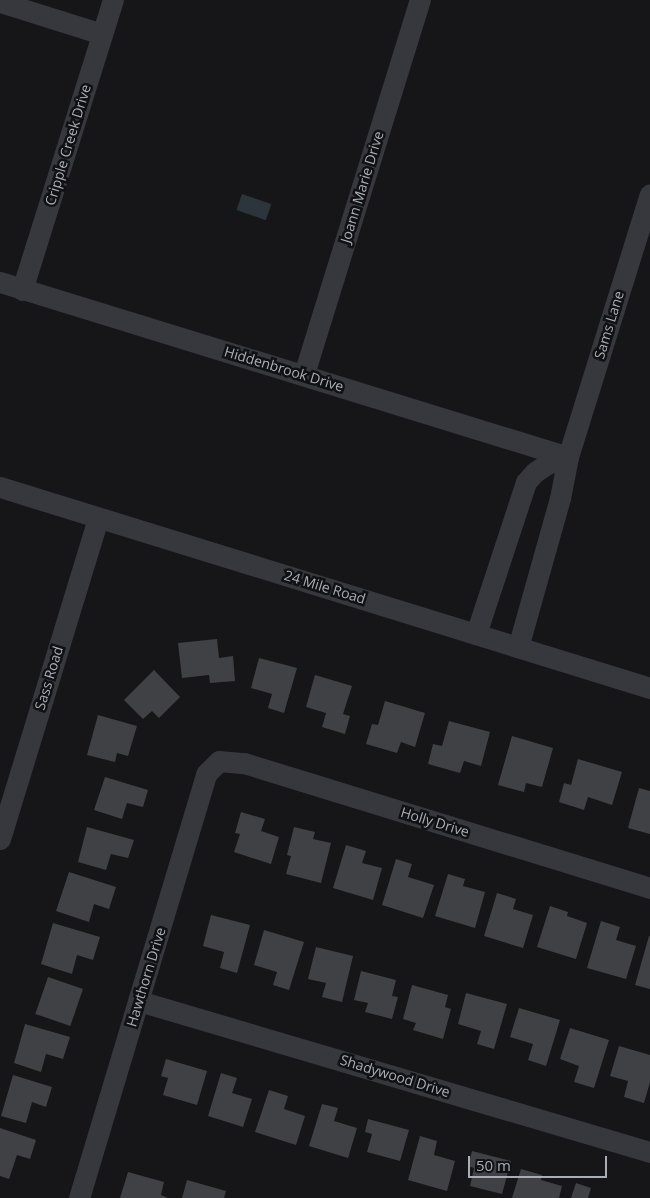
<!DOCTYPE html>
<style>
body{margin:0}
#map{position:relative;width:650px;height:1198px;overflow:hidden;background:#161618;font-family:"Open Sans",sans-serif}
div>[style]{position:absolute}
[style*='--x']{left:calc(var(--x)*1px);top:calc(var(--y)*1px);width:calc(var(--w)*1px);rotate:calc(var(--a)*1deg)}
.water>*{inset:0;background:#2c353c;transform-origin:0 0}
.building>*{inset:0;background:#404145;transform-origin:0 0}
.minor>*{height:21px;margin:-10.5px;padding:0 10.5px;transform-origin:10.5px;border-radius:10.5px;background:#37383d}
span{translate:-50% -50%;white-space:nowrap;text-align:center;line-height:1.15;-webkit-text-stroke:5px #111113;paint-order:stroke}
.street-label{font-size:14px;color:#a8adb8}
.scale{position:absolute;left:468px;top:1156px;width:139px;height:22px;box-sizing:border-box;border:2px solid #a8adb8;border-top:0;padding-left:6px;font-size:15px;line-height:18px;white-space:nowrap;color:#a8adb8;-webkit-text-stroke:4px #111113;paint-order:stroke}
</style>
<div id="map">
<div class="water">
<div style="left:242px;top:194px;width:31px;height:17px;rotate:19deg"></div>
</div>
<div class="building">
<div style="clip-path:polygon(217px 639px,219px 658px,233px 656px,235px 681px,210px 683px,209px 675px,182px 678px,178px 643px)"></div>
<div style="clip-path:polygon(259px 658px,297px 668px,284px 713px,268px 708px,272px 694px,251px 688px)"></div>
<div style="clip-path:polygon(154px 670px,180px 697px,159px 718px,152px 711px,143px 719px,124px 700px)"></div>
<div style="clip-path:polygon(315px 675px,352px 686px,343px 714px,350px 716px,345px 734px,322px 727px,326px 713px,306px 707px)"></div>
<div style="clip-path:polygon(385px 701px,425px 713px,415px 747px,401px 742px,397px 753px,366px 744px,372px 724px,378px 725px)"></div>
<div style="clip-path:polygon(98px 715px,137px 726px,128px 756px,117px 753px,115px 762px,87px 755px)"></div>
<div style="clip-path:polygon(449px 721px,490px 732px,481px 766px,464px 761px,460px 773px,428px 764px,433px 744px,442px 746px)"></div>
<div style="clip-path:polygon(512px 736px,553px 748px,542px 787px,526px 783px,524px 792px,498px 785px)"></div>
<div style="clip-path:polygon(578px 759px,622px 772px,612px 805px,588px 797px,584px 810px,559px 802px,564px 783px,571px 785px)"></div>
<div style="clip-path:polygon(105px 777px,148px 790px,143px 807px,127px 803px,122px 819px,94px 810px)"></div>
<div style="clip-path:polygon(639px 788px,650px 791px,650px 834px,628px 828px)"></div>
<div style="clip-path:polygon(241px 812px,265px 819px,261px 831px,279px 837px,271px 864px,234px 852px,240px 834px,235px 833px)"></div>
<div style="clip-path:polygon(87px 827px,134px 840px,128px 858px,111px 854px,106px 870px,78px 862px)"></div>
<div style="clip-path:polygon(294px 827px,315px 832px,313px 839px,331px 843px,321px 883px,286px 874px,291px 856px,287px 855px)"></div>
<div style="clip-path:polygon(346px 845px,366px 851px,362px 863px,382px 868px,373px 900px,333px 888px)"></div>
<div style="clip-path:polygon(396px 859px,412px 864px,408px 877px,434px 885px,423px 918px,382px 905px)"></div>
<div style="clip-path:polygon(69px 872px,116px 887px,109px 909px,94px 904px,89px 922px,56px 911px)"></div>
<div style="clip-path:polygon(448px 874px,465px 879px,463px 886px,485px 892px,475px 928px,435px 916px)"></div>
<div style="clip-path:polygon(497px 893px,516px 899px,513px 909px,533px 915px,523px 948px,484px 936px)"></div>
<div style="clip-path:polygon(550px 906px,568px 912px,567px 916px,587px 923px,576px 959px,537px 947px)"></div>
<div style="clip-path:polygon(211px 915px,250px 925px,237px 973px,220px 968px,224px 952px,203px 946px)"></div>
<div style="clip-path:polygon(601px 921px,620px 927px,616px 940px,636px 946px,626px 979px,587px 968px)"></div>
<div style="clip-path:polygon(53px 923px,100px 937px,93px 960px,77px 955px,72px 974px,41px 964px)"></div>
<div style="clip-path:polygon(264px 930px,304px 942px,289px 990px,273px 985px,277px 972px,254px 965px)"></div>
<div style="clip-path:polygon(649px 936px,650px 936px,650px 989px,635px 985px)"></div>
<div style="clip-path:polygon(316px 947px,353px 956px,342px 1002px,322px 997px,326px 983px,308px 979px)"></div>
<div style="clip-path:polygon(361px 971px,396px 980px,392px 996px,398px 997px,392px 1019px,365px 1012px,368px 1003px,354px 1000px)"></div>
<div style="left:48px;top:977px;width:37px;height:39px;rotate:19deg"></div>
<div style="clip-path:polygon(412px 985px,448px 995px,445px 1007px,451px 1009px,443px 1039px,413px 1030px,416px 1023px,403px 1019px)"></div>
<div style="clip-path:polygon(466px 993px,507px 1004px,494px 1049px,477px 1044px,481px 1031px,458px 1024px)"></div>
<div style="clip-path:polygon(519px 1008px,560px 1020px,546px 1066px,528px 1060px,533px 1044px,510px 1037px)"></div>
<div style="clip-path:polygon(25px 1024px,70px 1037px,63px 1059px,46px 1054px,41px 1072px,14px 1063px)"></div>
<div style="clip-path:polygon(570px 1028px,609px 1040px,594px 1088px,574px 1082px,579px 1066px,560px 1059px)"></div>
<div style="clip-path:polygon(619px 1046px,650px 1055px,650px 1082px,644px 1103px,624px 1097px,628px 1081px,610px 1076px)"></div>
<div style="clip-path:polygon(166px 1059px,207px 1071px,197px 1105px,163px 1095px,168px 1078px,161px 1076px)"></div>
<div style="clip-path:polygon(221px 1073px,237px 1078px,232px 1093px,252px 1099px,243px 1127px,208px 1116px)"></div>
<div style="clip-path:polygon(13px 1075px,52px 1087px,46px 1107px,32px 1102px,26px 1123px,1px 1116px)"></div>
<div style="clip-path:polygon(269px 1090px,288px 1096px,284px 1109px,305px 1116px,296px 1145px,255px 1132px)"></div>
<div style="clip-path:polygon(322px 1104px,338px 1108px,334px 1121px,357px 1128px,348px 1158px,309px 1146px)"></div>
<div style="clip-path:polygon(368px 1119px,409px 1130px,400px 1161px,367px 1152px,372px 1134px,365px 1132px)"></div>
<div style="clip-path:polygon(0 1128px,36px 1140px,30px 1159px,17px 1155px,9px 1179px,0 1176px)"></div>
<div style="clip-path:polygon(420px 1136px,437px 1141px,434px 1155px,455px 1161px,447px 1191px,408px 1180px)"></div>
<div style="clip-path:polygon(472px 1151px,511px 1161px,502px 1194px,470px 1186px,474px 1168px,468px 1166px)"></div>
<div style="clip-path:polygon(521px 1169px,542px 1175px,541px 1180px,562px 1186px,559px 1198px,512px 1198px)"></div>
<div style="clip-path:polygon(128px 1172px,164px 1182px,161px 1195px,168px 1198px,120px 1198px)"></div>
<div style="clip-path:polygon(187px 1180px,226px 1191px,224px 1198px,182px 1198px)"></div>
<div style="clip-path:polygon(576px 1183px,591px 1188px,588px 1198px,571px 1198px)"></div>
</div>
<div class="minor">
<div style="--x:0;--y:2;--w:107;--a:17.4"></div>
<div style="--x:0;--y:282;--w:594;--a:17.12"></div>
<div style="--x:568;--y:457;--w:275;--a:-72.7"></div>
<div style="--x:22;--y:290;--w:304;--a:-72.6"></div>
<div style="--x:304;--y:374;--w:392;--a:-72.8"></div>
<div style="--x:0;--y:487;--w:680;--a:17.18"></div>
<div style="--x:476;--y:634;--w:160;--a:-71.8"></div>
<div style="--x:526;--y:482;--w:13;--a:-48"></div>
<div style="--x:535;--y:472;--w:14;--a:-34"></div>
<div style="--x:547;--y:464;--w:22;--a:-18"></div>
<div style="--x:568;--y:457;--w:42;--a:101"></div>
<div style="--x:560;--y:498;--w:155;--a:105.7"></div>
<div style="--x:0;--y:839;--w:336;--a:-73"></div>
<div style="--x:139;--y:1001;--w:533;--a:16.46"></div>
<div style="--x:79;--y:1198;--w:443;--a:-73.3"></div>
<div style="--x:206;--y:774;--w:18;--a:-45"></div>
<div style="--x:219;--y:761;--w:25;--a:5"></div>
<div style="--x:244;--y:763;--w:425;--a:17.1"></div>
</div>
<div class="street-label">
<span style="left:68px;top:145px;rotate:-73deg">Cripple Creek Drive</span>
<span style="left:362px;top:187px;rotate:-73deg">Joann Marie Drive</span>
<span style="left:609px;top:325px;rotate:-73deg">Sams Lane</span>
<span style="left:284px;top:369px;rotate:17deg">Hiddenbrook Drive</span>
<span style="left:325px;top:587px;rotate:17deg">24 Mile Road</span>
<span style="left:49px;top:678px;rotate:-73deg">Sass Road</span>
<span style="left:435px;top:822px;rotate:17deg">Holly Drive</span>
<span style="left:146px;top:977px;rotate:-73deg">Hawthorn Drive</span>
<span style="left:395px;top:1076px;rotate:17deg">Shadywood Drive</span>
</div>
<div class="scale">50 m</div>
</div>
